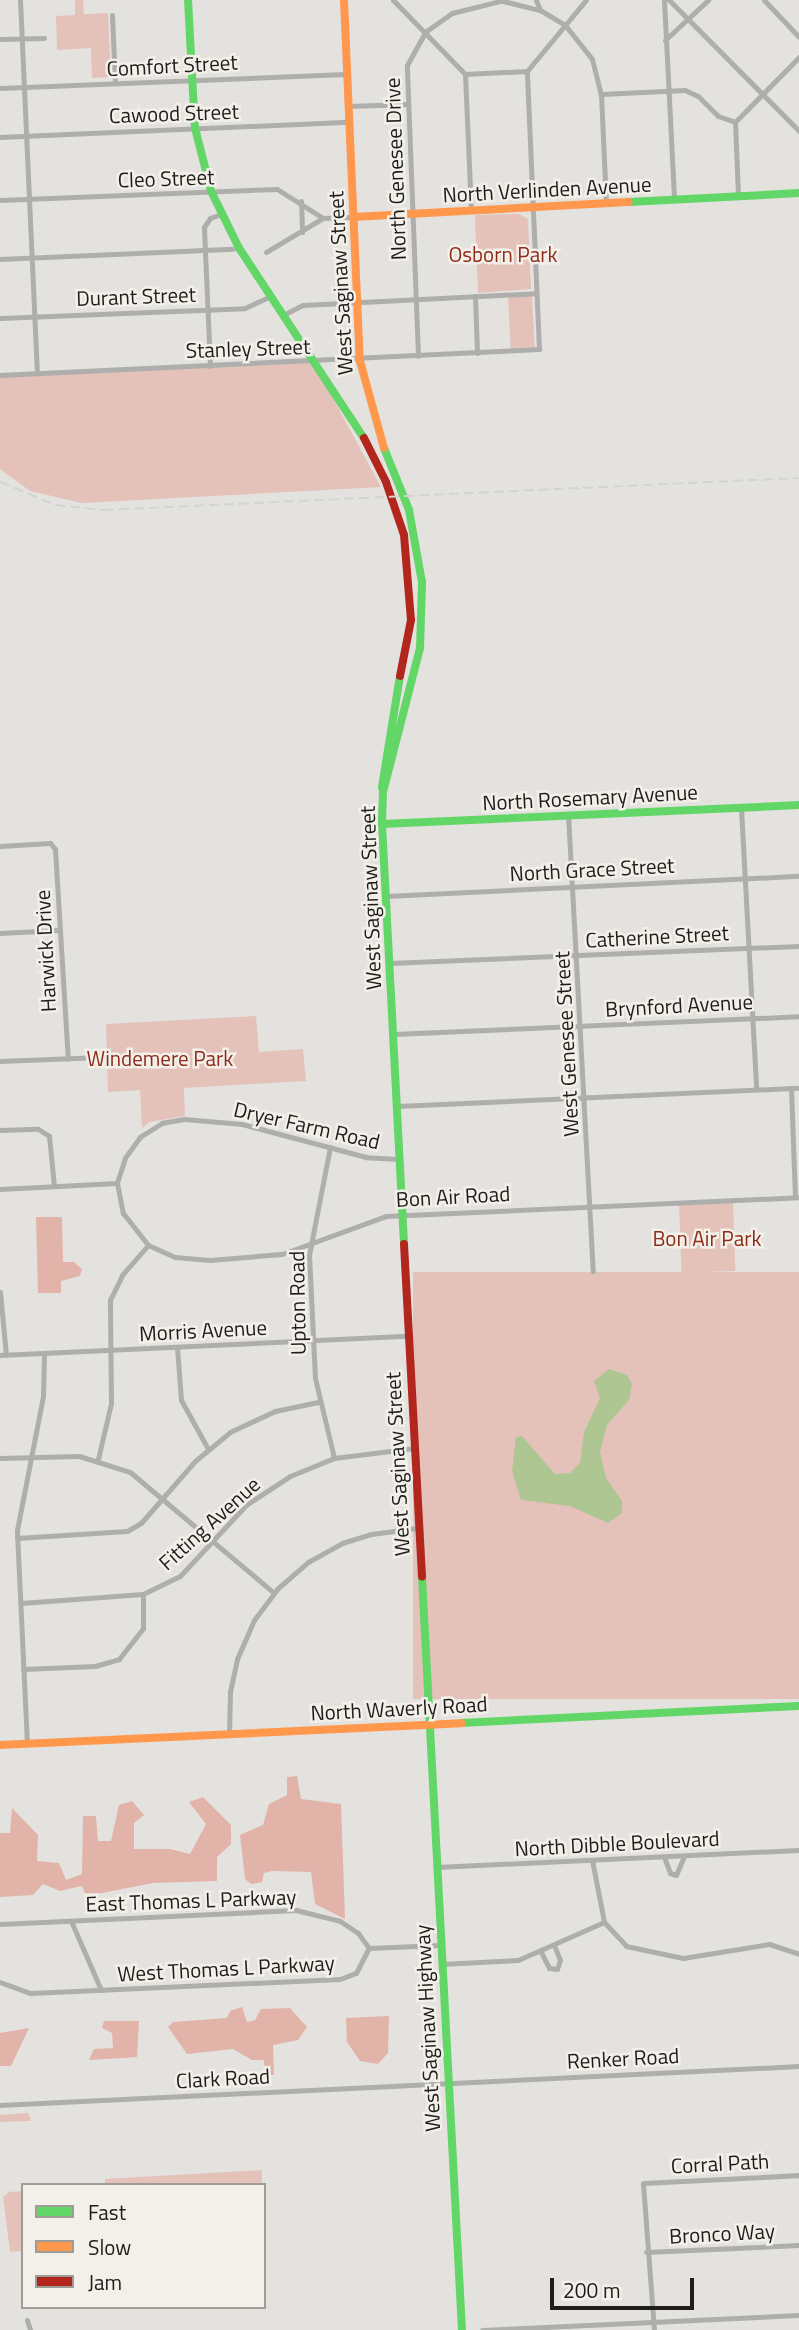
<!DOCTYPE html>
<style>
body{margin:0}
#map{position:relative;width:799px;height:2330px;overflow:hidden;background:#e4e2df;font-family:"Titillium Web",sans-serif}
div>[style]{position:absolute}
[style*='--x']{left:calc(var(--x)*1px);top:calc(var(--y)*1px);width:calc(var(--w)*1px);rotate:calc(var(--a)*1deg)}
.green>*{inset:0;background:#e4c2ba;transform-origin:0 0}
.forest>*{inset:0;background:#e2b3a8}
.water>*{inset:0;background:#adc692}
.street>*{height:5px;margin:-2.5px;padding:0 2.5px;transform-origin:2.5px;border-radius:2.5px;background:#aeaeac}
.fast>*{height:8px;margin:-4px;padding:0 4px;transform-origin:4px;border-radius:4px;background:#63d668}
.slow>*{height:8px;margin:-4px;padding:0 4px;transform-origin:4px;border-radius:4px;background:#ff974d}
.jam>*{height:8px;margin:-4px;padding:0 4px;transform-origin:4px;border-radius:4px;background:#b3261e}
.rail>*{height:2px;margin-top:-1px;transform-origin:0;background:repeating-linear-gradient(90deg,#d3d3d1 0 10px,transparent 0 15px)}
span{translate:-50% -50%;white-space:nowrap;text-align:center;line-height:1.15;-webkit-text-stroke:5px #f3f0ea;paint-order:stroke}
.street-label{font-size:21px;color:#1e1d1b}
.park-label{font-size:21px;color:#8e2b1a}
.legend{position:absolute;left:21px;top:2183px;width:245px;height:126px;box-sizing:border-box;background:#f3f0ea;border:2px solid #9e9c97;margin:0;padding:9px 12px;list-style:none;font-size:21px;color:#1e1d1b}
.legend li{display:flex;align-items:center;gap:14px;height:35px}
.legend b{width:35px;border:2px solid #9e9c97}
.scale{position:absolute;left:550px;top:2278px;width:144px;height:32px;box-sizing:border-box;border:4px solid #1e1d1b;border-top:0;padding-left:9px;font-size:21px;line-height:24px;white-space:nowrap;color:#1e1d1b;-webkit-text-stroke:5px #f3f0ea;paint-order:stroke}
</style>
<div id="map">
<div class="green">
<div style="clip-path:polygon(75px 0,83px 0,84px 14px,108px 13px,111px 77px,92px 78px,91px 48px,57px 50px,56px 16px,75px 15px)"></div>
<div style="clip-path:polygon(519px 214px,528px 219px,531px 289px,478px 293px,475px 215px)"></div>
<div style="left:532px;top:296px;width:51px;height:24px;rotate:87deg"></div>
<div style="clip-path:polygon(313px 361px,381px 487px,82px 503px,30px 491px,0 469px,0 374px)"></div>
<div style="clip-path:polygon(256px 1016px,259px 1052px,303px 1049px,306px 1081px,184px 1088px,185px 1116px,149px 1122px,142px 1128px,140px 1090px,108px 1092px,106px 1024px)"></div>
<div style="left:733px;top:1202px;width:69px;height:54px;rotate:88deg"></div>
<div style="left:799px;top:1272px;width:427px;height:386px;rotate:90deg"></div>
<div style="clip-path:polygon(28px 2113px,31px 2121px,0 2122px,0 2115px)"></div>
<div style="clip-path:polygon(262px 2170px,262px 2185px,105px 2185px,105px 2179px)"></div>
<div style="clip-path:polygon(23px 2191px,23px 2251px,10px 2252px,3px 2197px,9px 2192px)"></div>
</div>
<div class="forest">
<div style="clip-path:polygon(36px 1217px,62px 1217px,63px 1262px,74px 1262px,82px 1269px,80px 1276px,61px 1281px,61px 1293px,38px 1293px)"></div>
<div style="clip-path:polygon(297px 1776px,301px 1799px,341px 1804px,345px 1919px,315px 1904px,311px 1872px,272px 1871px,264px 1873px,262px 1882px,251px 1884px,245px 1879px,240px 1835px,263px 1825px,269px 1804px,287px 1795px,287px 1777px)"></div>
<div style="clip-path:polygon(203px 1797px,231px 1825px,231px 1844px,217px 1857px,217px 1881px,153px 1883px,102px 1893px,85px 1893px,82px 1886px,60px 1891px,43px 1884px,33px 1895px,0 1897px,0 1833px,10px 1833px,12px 1808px,38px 1835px,37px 1861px,59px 1863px,66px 1880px,82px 1874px,83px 1816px,96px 1816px,98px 1841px,111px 1841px,119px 1805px,132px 1801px,144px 1815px,134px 1823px,134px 1849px,170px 1849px,190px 1854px,206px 1824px,189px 1802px)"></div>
<div style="clip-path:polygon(242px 2007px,247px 2022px,255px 2020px,261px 2009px,290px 2008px,307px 2027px,298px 2040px,273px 2045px,274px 2075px,265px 2075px,264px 2060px,252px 2060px,233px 2049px,187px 2054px,168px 2027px,173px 2022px,227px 2018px,230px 2011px)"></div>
<div style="clip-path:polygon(389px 2016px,388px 2053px,378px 2064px,360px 2061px,347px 2042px,346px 2018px)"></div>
<div style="clip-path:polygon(104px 2021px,139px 2021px,137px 2057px,89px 2060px,94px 2049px,113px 2048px,112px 2033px,102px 2028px)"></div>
<div style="clip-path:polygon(29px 2028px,11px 2066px,0 2066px,0 2033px)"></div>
</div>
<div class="water">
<div style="clip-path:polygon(609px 1369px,627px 1375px,632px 1384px,629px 1400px,607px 1425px,600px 1452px,606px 1478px,622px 1501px,622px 1513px,608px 1523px,570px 1506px,521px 1500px,512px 1471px,516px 1437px,522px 1436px,555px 1474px,570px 1473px,580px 1463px,584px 1432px,600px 1398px,594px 1381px)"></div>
</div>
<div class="street">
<div style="--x:20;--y:0;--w:373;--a:87.4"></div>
<div style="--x:393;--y:0;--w:103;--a:45.8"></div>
<div style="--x:465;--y:74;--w:136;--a:87.5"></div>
<div style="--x:536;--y:0;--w:11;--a:68"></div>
<div style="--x:664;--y:0;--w:199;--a:87.1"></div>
<div style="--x:669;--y:0;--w:185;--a:45.2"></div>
<div style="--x:764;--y:0;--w:51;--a:46.6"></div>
<div style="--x:503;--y:1;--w:38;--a:14"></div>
<div style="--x:540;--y:10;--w:29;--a:31"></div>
<div style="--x:565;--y:25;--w:43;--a:51.5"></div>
<div style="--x:592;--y:59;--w:36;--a:76"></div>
<div style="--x:601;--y:94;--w:109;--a:87.4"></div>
<div style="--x:112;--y:15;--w:68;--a:87.5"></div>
<div style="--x:0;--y:39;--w:44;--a:-1.3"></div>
<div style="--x:665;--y:40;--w:59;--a:-42.9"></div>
<div style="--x:465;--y:74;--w:62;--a:-2.8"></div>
<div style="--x:0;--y:88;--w:346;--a:-2.3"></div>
<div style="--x:601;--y:94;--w:84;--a:-2.7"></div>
<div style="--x:685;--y:90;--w:14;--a:25"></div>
<div style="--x:698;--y:96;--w:28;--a:45"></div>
<div style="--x:718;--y:116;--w:18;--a:19"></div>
<div style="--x:348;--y:106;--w:59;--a:-1.9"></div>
<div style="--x:0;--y:137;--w:349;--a:-2.5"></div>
<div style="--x:738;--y:196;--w:74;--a:-92.3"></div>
<div style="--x:735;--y:122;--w:91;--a:-45.4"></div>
<div style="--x:0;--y:200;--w:277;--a:-2.3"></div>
<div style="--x:277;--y:189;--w:54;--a:32.2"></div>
<div style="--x:301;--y:201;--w:31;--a:88"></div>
<div style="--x:266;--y:252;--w:66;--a:-30.8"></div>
<div style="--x:323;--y:218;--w:30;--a:-2"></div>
<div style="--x:0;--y:259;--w:233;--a:-2.5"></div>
<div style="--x:475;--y:296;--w:57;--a:88"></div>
<div style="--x:283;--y:315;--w:22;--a:-27"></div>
<div style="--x:303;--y:305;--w:233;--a:-2.9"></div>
<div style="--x:0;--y:318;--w:245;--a:-2.3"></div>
<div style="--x:245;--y:308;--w:29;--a:-25"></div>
<div style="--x:418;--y:356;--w:291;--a:-92.2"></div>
<div style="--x:407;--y:65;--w:38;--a:-61"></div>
<div style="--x:425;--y:32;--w:33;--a:-35"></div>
<div style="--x:452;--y:13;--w:54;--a:-14"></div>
<div style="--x:210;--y:366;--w:139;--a:-92.5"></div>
<div style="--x:204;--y:227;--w:11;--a:-56"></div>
<div style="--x:210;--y:218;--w:12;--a:-20"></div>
<div style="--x:0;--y:375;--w:540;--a:-2.76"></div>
<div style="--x:539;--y:349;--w:278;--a:-92.5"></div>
<div style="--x:527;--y:71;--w:92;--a:-50.3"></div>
<div style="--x:741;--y:808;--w:281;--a:86.9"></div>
<div style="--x:568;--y:814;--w:458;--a:86.9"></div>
<div style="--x:0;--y:846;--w:50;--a:-3.4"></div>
<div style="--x:50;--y:843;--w:8;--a:50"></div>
<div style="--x:55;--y:849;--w:210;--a:86.5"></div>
<div style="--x:386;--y:896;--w:413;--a:-2.8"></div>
<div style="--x:0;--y:933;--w:59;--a:-2.9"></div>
<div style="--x:390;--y:963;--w:409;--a:-2.4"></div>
<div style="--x:393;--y:1034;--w:406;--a:-2.5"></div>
<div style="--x:0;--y:1061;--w:126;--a:-2.3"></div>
<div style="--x:791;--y:1088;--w:109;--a:87.9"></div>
<div style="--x:397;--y:1106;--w:402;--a:-2.6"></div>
<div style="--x:0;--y:1130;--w:38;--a:-2"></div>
<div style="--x:38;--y:1129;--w:13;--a:32"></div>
<div style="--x:49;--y:1136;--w:50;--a:84.3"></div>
<div style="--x:330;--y:1147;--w:110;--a:101"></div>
<div style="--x:309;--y:1255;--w:123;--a:87.2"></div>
<div style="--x:315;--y:1378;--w:82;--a:76.6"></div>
<div style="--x:399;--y:1159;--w:33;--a:-177"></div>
<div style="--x:366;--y:1157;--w:128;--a:-165.1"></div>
<div style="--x:242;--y:1124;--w:58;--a:-175.1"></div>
<div style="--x:184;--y:1119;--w:22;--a:170"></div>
<div style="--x:162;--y:1123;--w:26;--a:148"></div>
<div style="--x:140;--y:1137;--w:26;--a:126"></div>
<div style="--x:125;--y:1158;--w:26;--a:108"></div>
<div style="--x:117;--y:1183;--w:31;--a:79"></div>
<div style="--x:123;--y:1213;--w:41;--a:52"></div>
<div style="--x:148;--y:1245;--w:30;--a:24"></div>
<div style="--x:175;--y:1257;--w:35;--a:5"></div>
<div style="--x:210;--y:1260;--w:72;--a:-4.8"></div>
<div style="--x:282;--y:1254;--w:111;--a:-20.1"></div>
<div style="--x:386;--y:1216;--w:413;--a:-2.6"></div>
<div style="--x:0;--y:1189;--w:117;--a:-2.9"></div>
<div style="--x:0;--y:1292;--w:63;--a:84.6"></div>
<div style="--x:177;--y:1347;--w:53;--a:85.7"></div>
<div style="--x:181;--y:1400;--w:56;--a:61.1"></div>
<div style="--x:0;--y:1355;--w:408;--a:-2.7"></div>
<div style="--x:0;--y:1458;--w:79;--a:-1.5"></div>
<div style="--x:79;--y:1456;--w:53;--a:17.4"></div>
<div style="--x:130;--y:1472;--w:188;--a:40"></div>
<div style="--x:98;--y:1459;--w:57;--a:-76.9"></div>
<div style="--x:111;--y:1403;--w:103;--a:-90.6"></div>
<div style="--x:110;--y:1300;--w:28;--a:-64"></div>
<div style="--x:122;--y:1275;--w:40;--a:-49"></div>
<div style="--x:17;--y:1538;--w:110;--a:-3.6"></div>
<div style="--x:127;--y:1531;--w:16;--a:-30"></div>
<div style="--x:141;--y:1523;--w:82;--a:-48.9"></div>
<div style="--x:195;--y:1461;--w:45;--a:-39.6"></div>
<div style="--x:230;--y:1432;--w:50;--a:-25"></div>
<div style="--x:275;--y:1411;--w:44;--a:-11.8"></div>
<div style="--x:21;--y:1603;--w:122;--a:-4.2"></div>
<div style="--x:143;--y:1594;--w:41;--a:-25.9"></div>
<div style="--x:180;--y:1576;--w:97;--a:-47.1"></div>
<div style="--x:246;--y:1505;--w:53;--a:-33.4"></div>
<div style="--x:290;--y:1476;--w:48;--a:-22.2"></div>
<div style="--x:334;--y:1458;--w:81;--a:-7.1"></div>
<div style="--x:23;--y:1669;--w:72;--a:-2.4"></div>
<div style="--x:95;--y:1666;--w:25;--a:-16"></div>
<div style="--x:119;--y:1659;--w:39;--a:-52"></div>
<div style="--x:143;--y:1628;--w:34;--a:-90"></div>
<div style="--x:229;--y:1733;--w:41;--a:-88.6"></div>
<div style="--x:230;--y:1692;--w:34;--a:-78"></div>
<div style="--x:237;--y:1659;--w:43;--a:-66.4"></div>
<div style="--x:254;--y:1620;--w:39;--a:-53"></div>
<div style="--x:277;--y:1589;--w:41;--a:-41.1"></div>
<div style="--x:308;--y:1562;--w:39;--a:-29"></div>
<div style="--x:342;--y:1543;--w:30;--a:-17"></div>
<div style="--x:371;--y:1534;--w:47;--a:-7.3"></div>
<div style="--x:27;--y:1744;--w:214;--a:-92.7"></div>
<div style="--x:17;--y:1530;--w:136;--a:-79"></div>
<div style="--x:43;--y:1396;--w:42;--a:-88.6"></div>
<div style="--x:664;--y:1857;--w:17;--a:69"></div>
<div style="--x:670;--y:1873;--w:6;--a:18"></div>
<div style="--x:676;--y:1875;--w:21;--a:-67"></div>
<div style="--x:592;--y:1860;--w:63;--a:79"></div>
<div style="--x:604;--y:1922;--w:33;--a:47"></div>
<div style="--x:626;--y:1946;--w:58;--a:11.9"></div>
<div style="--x:683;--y:1958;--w:87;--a:-9.2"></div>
<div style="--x:769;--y:1944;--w:32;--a:18"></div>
<div style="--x:436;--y:1867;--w:363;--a:-2.7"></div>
<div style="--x:71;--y:1921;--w:75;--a:66.5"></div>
<div style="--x:0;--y:1924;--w:296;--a:-2.7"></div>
<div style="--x:296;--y:1910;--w:45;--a:14"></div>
<div style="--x:340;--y:1921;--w:22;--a:34"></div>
<div style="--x:358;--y:1933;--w:19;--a:54"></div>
<div style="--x:369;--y:1948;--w:71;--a:-2.4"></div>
<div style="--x:541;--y:1952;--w:18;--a:63"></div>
<div style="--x:549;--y:1968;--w:8;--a:7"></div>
<div style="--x:557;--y:1969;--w:9;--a:-72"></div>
<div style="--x:560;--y:1960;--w:16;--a:-112"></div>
<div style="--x:441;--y:1964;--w:77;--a:-3"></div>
<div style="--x:518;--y:1960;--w:94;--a:-23.8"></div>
<div style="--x:0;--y:1982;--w:33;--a:20"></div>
<div style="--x:31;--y:1993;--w:309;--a:-2.6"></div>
<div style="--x:340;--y:1979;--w:17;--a:-21"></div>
<div style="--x:356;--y:1973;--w:28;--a:-63"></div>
<div style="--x:0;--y:2105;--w:800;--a:-2.79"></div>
<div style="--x:646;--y:2252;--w:153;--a:-2.6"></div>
<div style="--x:27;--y:2320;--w:10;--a:73"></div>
<div style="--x:482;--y:2330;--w:317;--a:-2.7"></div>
<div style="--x:654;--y:2330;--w:147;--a:-94.3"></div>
<div style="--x:643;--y:2183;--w:156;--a:-2.9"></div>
</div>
<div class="fast">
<div style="--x:188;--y:0;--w:128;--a:86.9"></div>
<div style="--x:195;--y:128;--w:65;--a:75.7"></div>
<div style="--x:211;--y:191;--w:64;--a:63.8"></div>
<div style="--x:239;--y:248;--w:227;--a:56.7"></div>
<div style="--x:629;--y:202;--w:170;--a:-3"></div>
<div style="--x:384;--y:448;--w:67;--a:68"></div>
<div style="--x:409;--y:510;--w:73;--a:79.8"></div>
<div style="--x:422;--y:582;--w:66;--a:91.7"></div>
<div style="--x:420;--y:648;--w:149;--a:104.4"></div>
<div style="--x:383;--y:792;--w:32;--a:92"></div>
<div style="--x:382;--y:824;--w:421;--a:87"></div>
<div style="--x:382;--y:787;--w:112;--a:-80.8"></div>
<div style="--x:382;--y:824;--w:417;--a:-2.6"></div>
<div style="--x:422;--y:1577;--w:754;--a:86.96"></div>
<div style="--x:461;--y:1723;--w:338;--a:-2.9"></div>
</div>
<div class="slow">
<div style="--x:344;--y:0;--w:361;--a:87.5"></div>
<div style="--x:360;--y:361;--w:90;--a:74.6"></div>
<div style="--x:353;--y:217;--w:276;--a:-3.1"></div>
<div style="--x:0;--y:1745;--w:462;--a:-2.7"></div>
</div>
<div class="jam">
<div style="--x:364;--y:438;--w:49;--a:63.4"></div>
<div style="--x:386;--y:482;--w:56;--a:71.2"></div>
<div style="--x:404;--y:535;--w:85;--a:85.3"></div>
<div style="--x:411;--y:620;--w:57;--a:101.1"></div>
<div style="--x:404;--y:1244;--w:333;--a:86.9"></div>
</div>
<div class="rail">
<div style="--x:0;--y:482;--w:60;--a:22.7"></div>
<div style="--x:55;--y:505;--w:49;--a:5.8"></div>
<div style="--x:104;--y:510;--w:696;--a:-2.64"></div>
</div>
<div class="street-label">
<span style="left:172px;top:65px;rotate:-3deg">Comfort Street</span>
<span style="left:174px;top:113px;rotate:-2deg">Cawood Street</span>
<span style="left:395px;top:169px;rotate:-92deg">North Genesee Drive</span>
<span style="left:166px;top:178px;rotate:-2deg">Cleo Street</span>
<span style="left:547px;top:189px;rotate:-3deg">North Verlinden Avenue</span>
<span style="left:340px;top:283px;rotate:-93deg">West Saginaw Street</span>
<span style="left:136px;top:296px;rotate:-2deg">Durant Street</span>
<span style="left:248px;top:348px;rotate:-2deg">Stanley Street</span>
<span style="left:590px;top:797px;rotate:-3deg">North Rosemary Avenue</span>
<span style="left:592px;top:869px;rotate:-3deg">North Grace Street</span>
<span style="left:370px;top:898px;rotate:-92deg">West Saginaw Street</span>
<span style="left:657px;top:936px;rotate:-3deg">Catherine Street</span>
<span style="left:45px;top:951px;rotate:-93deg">Harwick Drive</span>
<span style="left:679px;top:1005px;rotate:-3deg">Brynford Avenue</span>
<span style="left:566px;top:1044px;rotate:-93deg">West Genesee Street</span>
<span style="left:307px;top:1125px;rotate:13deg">Dryer Farm Road</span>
<span style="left:453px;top:1196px;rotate:-3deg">Bon Air Road</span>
<span style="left:297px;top:1303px;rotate:-91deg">Upton Road</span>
<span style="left:203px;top:1330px;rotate:-3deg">Morris Avenue</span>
<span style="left:397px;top:1464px;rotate:-93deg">West Saginaw Street</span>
<span style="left:209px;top:1523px;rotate:-42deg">Fitting Avenue</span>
<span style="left:399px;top:1708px;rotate:-3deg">North Waverly Road</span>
<span style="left:617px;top:1843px;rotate:-3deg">North Dibble Boulevard</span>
<span style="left:191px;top:1900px;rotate:-2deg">East Thomas L Parkway</span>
<span style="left:226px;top:1968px;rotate:-3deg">West Thomas L Parkway</span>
<span style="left:427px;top:2028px;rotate:-93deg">West Saginaw Highway</span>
<span style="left:623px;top:2058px;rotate:-3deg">Renker Road</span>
<span style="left:223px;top:2078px;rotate:-3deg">Clark Road</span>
<span style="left:720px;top:2163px;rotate:-3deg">Corral Path</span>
<span style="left:722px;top:2233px;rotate:-3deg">Bronco Way</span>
</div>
<div class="park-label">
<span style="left:503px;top:254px">Osborn Park</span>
<span style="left:160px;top:1058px">Windemere Park</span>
<span style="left:707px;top:1238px">Bon Air Park</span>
</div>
<ul class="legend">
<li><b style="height:9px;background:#63d668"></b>Fast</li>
<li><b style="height:9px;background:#ff974d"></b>Slow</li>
<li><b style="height:9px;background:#b3261e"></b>Jam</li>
</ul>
<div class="scale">200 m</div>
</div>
